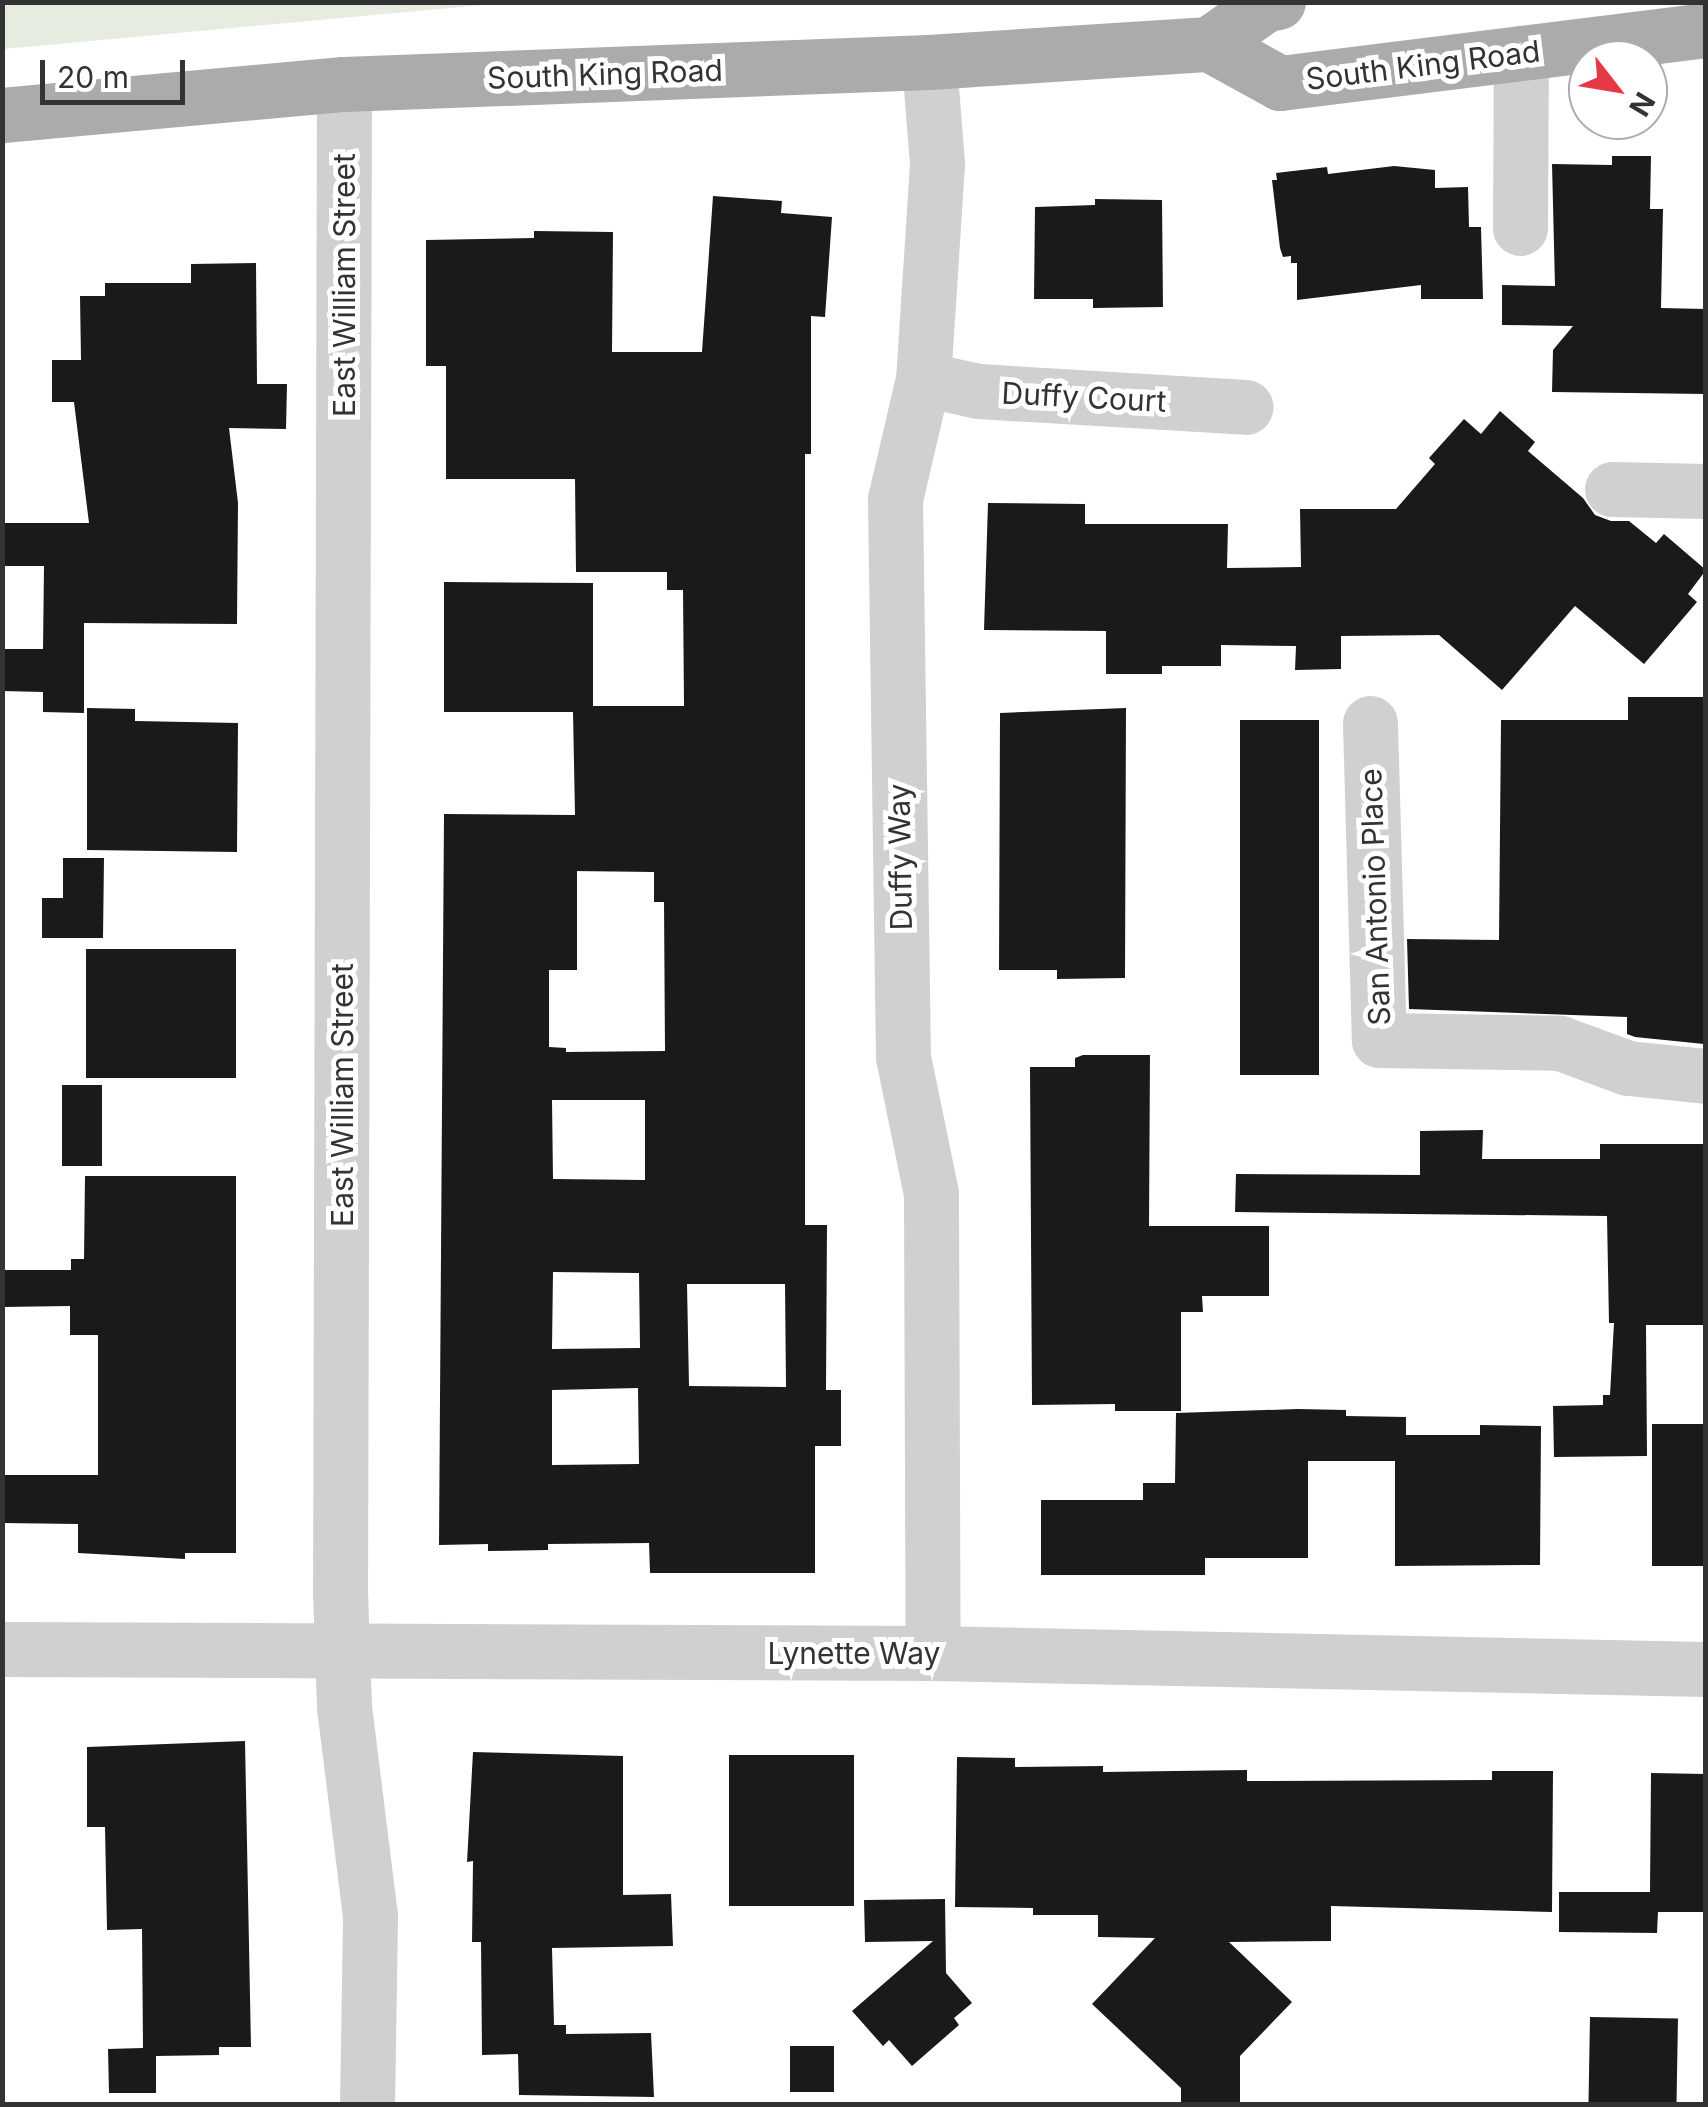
<!DOCTYPE html>
<style>
body{margin:0}
#map{position:relative;width:1708px;height:2107px;overflow:hidden;background:#fff;font-family:Inter,sans-serif}
div>[style]{position:absolute}
[style*='--x']{left:calc(var(--x)*1px);top:calc(var(--y)*1px);width:calc(var(--w)*1px);rotate:calc(var(--a)*1deg)}
.green>*{inset:0;background:#e6ecdf}
.building>*{inset:0;background:#1a1a1a;transform-origin:0 0}
.minor>*{height:55px;margin:-27.5px;padding:0 27.5px;transform-origin:27.5px;border-radius:27.5px;background:#d0d0d0}
.major>*{height:55px;margin:-27.5px;padding:0 27.5px;transform-origin:27.5px;border-radius:27.5px;background:#ababab}
span{translate:-50% -50%;white-space:nowrap;text-align:center;line-height:1.15;-webkit-text-stroke:10px #fff;paint-order:stroke}
.street-label{font-size:30px;color:#333}
.frame{position:absolute;inset:0;border:5px solid #333;pointer-events:none}
.north{position:absolute;left:1568px;top:40px;width:100px;height:100px;box-sizing:border-box;background:#fff;border:2px solid #adadad;border-radius:50%;rotate:121deg;font-size:28px;font-weight:700;line-height:40px;text-align:center;color:#333}
.north::after{content:'';display:block;margin:auto;width:35px;height:45px;background:#e63946;clip-path:polygon(50% 0,100% 100%,50% 72%,0 100%)}
.scale{position:absolute;left:40px;top:60px;width:145px;height:45px;box-sizing:border-box;border:5px solid #333;border-top:0;padding-left:12px;font-size:30px;line-height:35px;white-space:nowrap;color:#333;-webkit-text-stroke:8px #fff;paint-order:stroke}
</style>
<div id="map">
<div class="green">
<div style="clip-path:polygon(3px 2px,505px 2px,505px 3px,3px 49px)"></div>
</div>
<div class="building">
<div style="clip-path:polygon(1612px 156px,1651px 156px,1650px 209px,1663px 209px,1661px 308px,1706px 309px,1706px 394px,1552px 392px,1553px 350px,1573px 326px,1502px 325px,1502px 285px,1555px 286px,1552px 164px,1612px 165px)"></div>
<div style="clip-path:polygon(1394px 166px,1435px 170px,1435px 188px,1468px 187px,1469px 227px,1481px 227px,1483px 299px,1421px 299px,1421px 285px,1297px 300px,1297px 263px,1291px 263px,1291px 256px,1283px 257px,1280px 248px,1272px 180px,1277px 180px,1276px 173px,1327px 167px,1328px 174px)"></div>
<div style="clip-path:polygon(evenodd,713px 196px,782px 201px,781px 213px,832px 217px,825px 317px,811px 316px,811px 454px,805px 454px,805px 1225px,827px 1225px,826px 1390px,841px 1390px,841px 1446px,815px 1446px,815px 1573px,650px 1573px,649px 1543px,548px 1544px,548px 1550px,488px 1551px,488px 1544px,439px 1545px,444px 814px,575px 815px,573px 712px,444px 712px,444px 582px,593px 583px,593px 706px,684px 706px,683px 590px,667px 590px,667px 572px,576px 572px,575px 479px,446px 479px,446px 366px,426px 366px,426px 240px,534px 238px,534px 231px,613px 232px,612px 352px,702px 352px,713px 196px,577px 871px,654px 872px,654px 902px,664px 902px,665px 1051px,566px 1052px,566px 1048px,549px 1047px,549px 970px,577px 970px,577px 871px,713px 196px,552px 1100px,645px 1100px,645px 1180px,553px 1179px,552px 1100px,713px 196px,553px 1272px,639px 1273px,640px 1348px,552px 1349px,553px 1272px,713px 196px,687px 1284px,785px 1284px,786px 1387px,689px 1386px,687px 1284px,713px 196px,638px 1388px,639px 1464px,552px 1465px,552px 1390px,638px 1388px)"></div>
<div style="clip-path:polygon(1095px 199px,1162px 200px,1163px 307px,1093px 308px,1093px 299px,1034px 299px,1035px 207px,1095px 205px)"></div>
<div style="clip-path:polygon(256px 263px,257px 384px,287px 384px,286px 429px,229px 428px,238px 503px,237px 624px,84px 623px,84px 713px,43px 712px,43px 692px,2px 691px,2px 649px,43px 649px,44px 566px,2px 566px,2px 523px,89px 523px,74px 402px,52px 402px,52px 360px,81px 360px,80px 296px,105px 296px,105px 283px,191px 283px,191px 264px)"></div>
<div style="clip-path:polygon(1500px 411px,1535px 442px,1528px 451px,1583px 498px,1595px 515px,1611px 521px,1629px 521px,1656px 543px,1664px 534px,1706px 570px,1688px 594px,1697px 602px,1644px 664px,1575px 606px,1502px 690px,1439px 635px,1341px 636px,1341px 669px,1295px 670px,1296px 646px,1221px 645px,1221px 666px,1162px 666px,1162px 674px,1106px 674px,1106px 631px,984px 630px,988px 503px,1085px 504px,1085px 524px,1228px 524px,1227px 568px,1301px 567px,1300px 509px,1396px 509px,1435px 464px,1429px 458px,1464px 419px,1481px 434px)"></div>
<div style="clip-path:polygon(1628px 697px,1706px 697px,1704px 1044px,1635px 1037px,1627px 1034px,1627px 1017px,1409px 1009px,1407px 939px,1499px 940px,1501px 720px,1628px 720px)"></div>
<div style="clip-path:polygon(87px 708px,135px 709px,135px 721px,238px 723px,237px 852px,87px 850px)"></div>
<div style="clip-path:polygon(1126px 708px,1125px 978px,1057px 979px,1057px 970px,999px 970px,1000px 713px)"></div>
<div style="left:1240px;top:720px;width:79px;height:355px"></div>
<div style="clip-path:polygon(63px 858px,104px 858px,103px 938px,42px 938px,42px 898px,63px 898px)"></div>
<div style="left:86px;top:949px;width:150px;height:129px"></div>
<div style="clip-path:polygon(1083px 1055px,1150px 1055px,1149px 1226px,1269px 1226px,1269px 1296px,1202px 1296px,1203px 1312px,1181px 1312px,1181px 1411px,1115px 1411px,1115px 1404px,1032px 1405px,1030px 1067px,1075px 1067px,1075px 1058px)"></div>
<div style="left:62px;top:1085px;width:40px;height:81px"></div>
<div style="clip-path:polygon(1483px 1130px,1482px 1159px,1600px 1159px,1600px 1144px,1706px 1144px,1706px 1325px,1646px 1325px,1647px 1456px,1554px 1457px,1553px 1406px,1603px 1405px,1603px 1395px,1610px 1395px,1614px 1323px,1609px 1323px,1607px 1216px,1235px 1212px,1236px 1174px,1420px 1175px,1420px 1131px)"></div>
<div style="clip-path:polygon(85px 1176px,236px 1176px,236px 1553px,185px 1553px,185px 1559px,78px 1553px,78px 1524px,2px 1523px,2px 1475px,98px 1475px,98px 1335px,70px 1335px,70px 1306px,2px 1307px,2px 1270px,71px 1270px,71px 1259px,84px 1259px)"></div>
<div style="clip-path:polygon(1298px 1409px,1346px 1410px,1346px 1416px,1406px 1417px,1406px 1435px,1480px 1435px,1480px 1425px,1541px 1426px,1540px 1565px,1395px 1566px,1395px 1461px,1308px 1461px,1308px 1558px,1205px 1558px,1205px 1575px,1041px 1575px,1041px 1500px,1143px 1500px,1143px 1483px,1175px 1483px,1176px 1413px)"></div>
<div style="left:1652px;top:1424px;width:54px;height:142px"></div>
<div style="clip-path:polygon(245px 1741px,251px 2047px,219px 2047px,219px 2055px,156px 2056px,156px 2093px,109px 2093px,108px 2049px,143px 2048px,142px 1929px,107px 1930px,105px 1827px,87px 1827px,87px 1747px)"></div>
<div style="clip-path:polygon(473px 1752px,623px 1756px,623px 1895px,671px 1894px,673px 1946px,552px 1948px,554px 2025px,566px 2025px,566px 2034px,651px 2033px,654px 2097px,519px 2095px,518px 2054px,482px 2055px,481px 1942px,472px 1942px,473px 1861px,467px 1862px)"></div>
<div style="left:854px;top:1755px;width:151px;height:125px;rotate:90deg"></div>
<div style="clip-path:polygon(957px 1757px,1015px 1758px,1015px 1767px,1103px 1766px,1103px 1772px,1247px 1770px,1247px 1781px,1492px 1780px,1492px 1771px,1553px 1771px,1552px 1912px,1331px 1906px,1331px 1941px,1229px 1942px,1292px 2002px,1240px 2056px,1240px 2104px,1181px 2104px,1181px 2088px,1092px 2004px,1155px 1938px,1098px 1937px,1098px 1915px,1033px 1915px,1033px 1908px,955px 1907px)"></div>
<div style="clip-path:polygon(1651px 1773px,1706px 1774px,1706px 1912px,1658px 1912px,1657px 1933px,1559px 1932px,1559px 1892px,1650px 1892px)"></div>
<div style="clip-path:polygon(945px 1899px,946px 1973px,972px 2003px,954px 2018px,959px 2025px,912px 2066px,889px 2040px,883px 2046px,852px 2011px,933px 1941px,865px 1942px,864px 1900px)"></div>
<div style="left:1590px;top:2017px;width:88px;height:87px;rotate:1deg"></div>
<div style="left:790px;top:2046px;width:44px;height:46px"></div>
</div>
<div class="minor">
<div style="--x:929;--y:62;--w:102;--a:85.5"></div>
<div style="--x:937;--y:164;--w:215;--a:93.7"></div>
<div style="--x:923;--y:379;--w:123;--a:103.1"></div>
<div style="--x:895;--y:499;--w:558;--a:89.18"></div>
<div style="--x:903;--y:1057;--w:140;--a:78.4"></div>
<div style="--x:931;--y:1194;--w:459;--a:89.8"></div>
<div style="--x:344;--y:84;--w:1507;--a:90.15"></div>
<div style="--x:340;--y:1591;--w:116;--a:88"></div>
<div style="--x:344;--y:1707;--w:212;--a:82.9"></div>
<div style="--x:370;--y:1917;--w:187;--a:90.9"></div>
<div style="--x:1520;--y:228;--w:175;--a:-89.7"></div>
<div style="--x:923;--y:379;--w:56;--a:12.3"></div>
<div style="--x:978;--y:391;--w:268;--a:3.4"></div>
<div style="--x:1612;--y:489;--w:94;--a:1.2"></div>
<div style="--x:1370;--y:723;--w:317;--a:88.4"></div>
<div style="--x:1379;--y:1040;--w:181;--a:0.9"></div>
<div style="--x:1560;--y:1043;--w:72;--a:20.2"></div>
<div style="--x:1628;--y:1068;--w:78;--a:5.9"></div>
<div style="--x:2;--y:1649;--w:931;--a:0.25"></div>
<div style="--x:933;--y:1653;--w:773;--a:1.19"></div>
</div>
<div class="major">
<div style="--x:1209;--y:44;--w:81;--a:28.8"></div>
<div style="--x:1280;--y:83;--w:429;--a:-7.1"></div>
<div style="--x:2;--y:115;--w:343;--a:-5.2"></div>
<div style="--x:344;--y:84;--w:585;--a:-2.15"></div>
<div style="--x:929;--y:62;--w:281;--a:-3.7"></div>
<div style="--x:1209;--y:44;--w:70;--a:-35.1"></div>
<div style="--x:1266;--y:4;--w:12;--a:-9"></div>
</div>
<div class="street-label">
<span style="left:1423px;top:65px;rotate:-7deg">South King Road</span>
<span style="left:605px;top:74px;rotate:-2deg">South King Road</span>
<span style="left:344px;top:285px;rotate:-90deg">East William Street</span>
<span style="left:1084px;top:397px;rotate:3deg">Duffy Court</span>
<span style="left:900px;top:857px;rotate:-91deg">Duffy Way</span>
<span style="left:1375px;top:897px;rotate:-92deg">San Antonio Place</span>
<span style="left:342px;top:1095px;rotate:-90deg">East William Street</span>
<span style="left:854px;top:1653px">Lynette Way</span>
</div>
<div class="frame"></div>
<div class="north">N</div>
<div class="scale">20 m</div>
</div>
